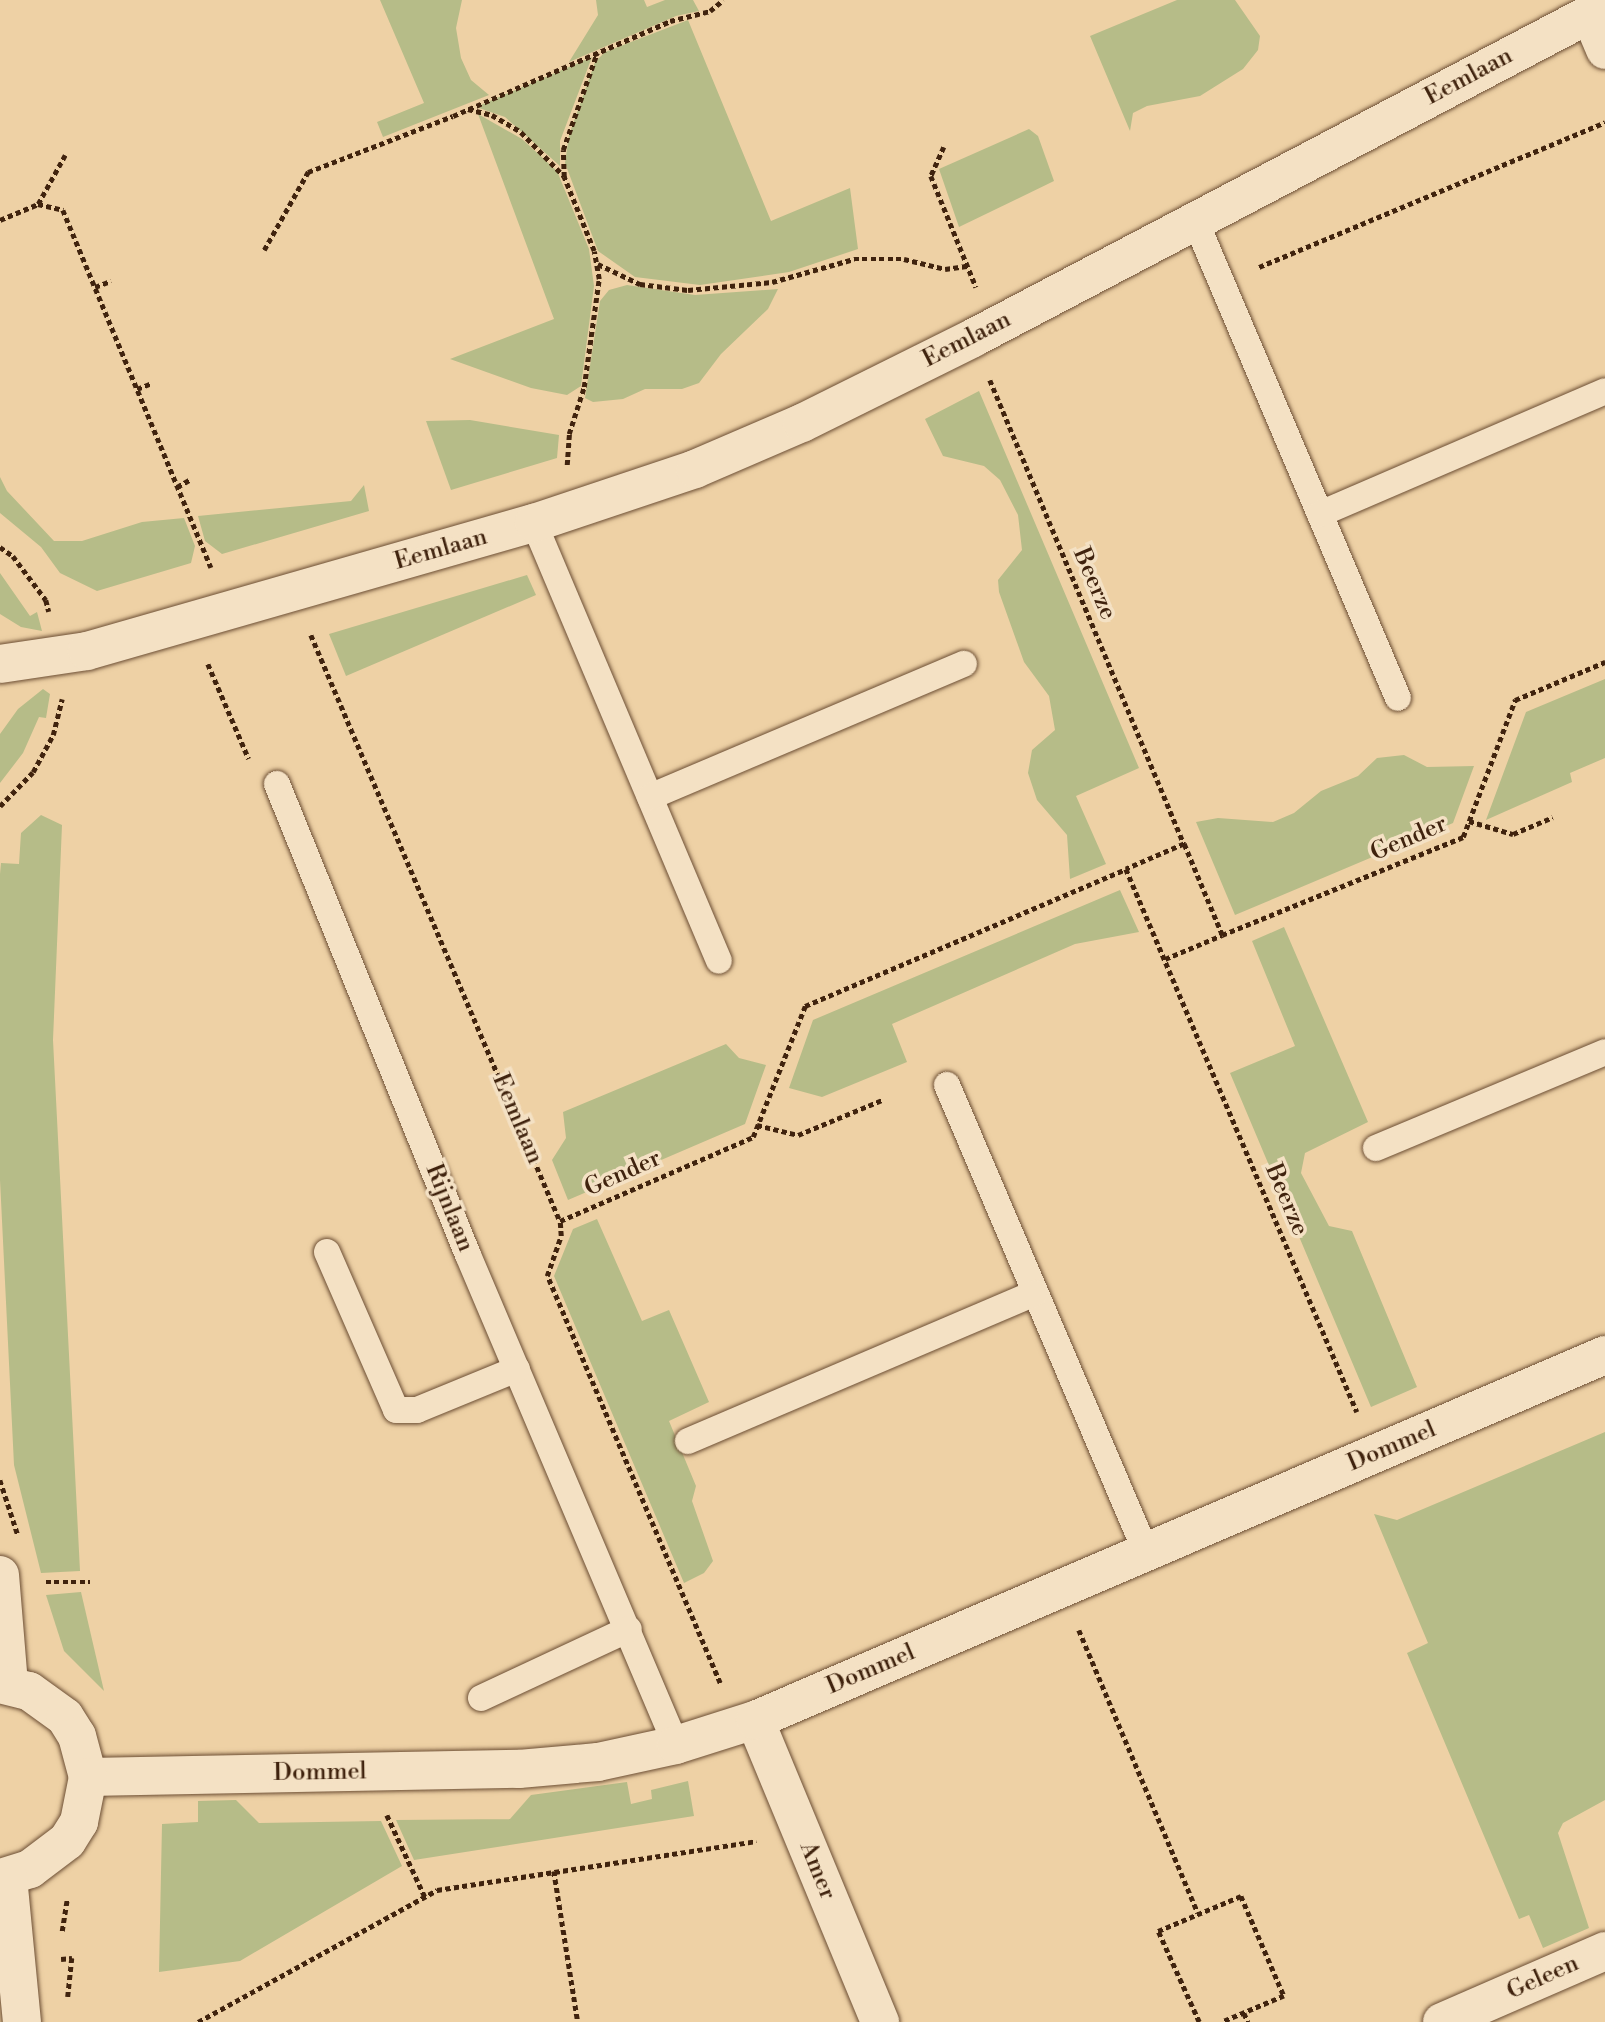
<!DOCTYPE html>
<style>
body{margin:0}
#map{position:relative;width:1605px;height:2022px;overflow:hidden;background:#eed1a5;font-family:"Libre Bodoni",serif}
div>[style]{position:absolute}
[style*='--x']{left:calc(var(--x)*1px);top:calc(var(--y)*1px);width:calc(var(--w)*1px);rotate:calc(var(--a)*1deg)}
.green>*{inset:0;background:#b6bc88}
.path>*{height:4.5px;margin-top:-2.25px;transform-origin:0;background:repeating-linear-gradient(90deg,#40230e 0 5px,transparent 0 8.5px)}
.roads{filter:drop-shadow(0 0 2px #6c4e34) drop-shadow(0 0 2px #6c4e34)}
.lane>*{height:26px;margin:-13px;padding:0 13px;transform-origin:13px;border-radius:13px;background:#f4e1c4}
.street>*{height:38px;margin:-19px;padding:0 19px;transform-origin:19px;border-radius:19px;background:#f4e1c4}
.secondary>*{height:38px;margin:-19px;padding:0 19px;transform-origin:19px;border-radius:19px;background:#f4e1c4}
span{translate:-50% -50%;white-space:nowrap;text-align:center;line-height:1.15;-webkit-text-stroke:7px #f4e1c4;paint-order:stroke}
.street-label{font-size:24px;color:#40230e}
</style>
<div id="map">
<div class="green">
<div style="clip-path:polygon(380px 0,462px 0,456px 28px,461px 58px,471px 80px,489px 95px,383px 137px,377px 122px,424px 103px)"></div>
<div style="clip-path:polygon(596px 0,644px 0,647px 7px,665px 0,693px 0,699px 11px,676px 16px,569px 62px,598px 15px)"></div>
<div style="clip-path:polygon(1177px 0,1235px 0,1260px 36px,1258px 50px,1243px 69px,1200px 96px,1147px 106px,1133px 113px,1130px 131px,1090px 36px)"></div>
<div style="clip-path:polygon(688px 20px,771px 221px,850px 188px,858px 249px,789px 272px,700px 285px,635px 277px,598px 251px,565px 163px,569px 135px,595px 62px,605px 52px)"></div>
<div style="clip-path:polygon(592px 57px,560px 141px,560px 166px,505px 117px,476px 107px)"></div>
<div style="clip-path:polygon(478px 114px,522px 139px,557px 171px,589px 249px,594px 286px,581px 386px,567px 395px,531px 388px,450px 359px,554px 319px)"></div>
<div style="clip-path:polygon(1029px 129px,1038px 136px,1054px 181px,959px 227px,939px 169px)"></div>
<div style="clip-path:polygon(627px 285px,695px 295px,778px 289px,768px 309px,721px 354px,699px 383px,682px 389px,645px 389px,623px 399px,593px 402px,585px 398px,600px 301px,609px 290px)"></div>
<div style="clip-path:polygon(979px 391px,1139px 768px,1076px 796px,1106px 864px,1070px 879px,1067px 835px,1037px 800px,1028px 773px,1032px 750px,1055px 730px,1049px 696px,1024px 662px,999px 592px,998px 580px,1022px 550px,1018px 515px,1000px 480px,984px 466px,943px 456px,925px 419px)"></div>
<div style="clip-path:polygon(470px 420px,559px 435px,557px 458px,451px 490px,426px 421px)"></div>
<div style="clip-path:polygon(0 477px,7px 491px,54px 541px,82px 541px,142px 522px,184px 518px,195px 546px,191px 563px,97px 591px,60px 573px,41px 547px,0 513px)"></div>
<div style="clip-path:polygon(364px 485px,369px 511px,222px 554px,205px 541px,198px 516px,351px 501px)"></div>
<div style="clip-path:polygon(0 573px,30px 616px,37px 612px,42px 631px,21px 627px,0 614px)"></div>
<div style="clip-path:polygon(527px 575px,536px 595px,346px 676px,329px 634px)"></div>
<div style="clip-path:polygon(1605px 679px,1605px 758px,1570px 773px,1572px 782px,1486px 820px,1526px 712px)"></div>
<div style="clip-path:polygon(43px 689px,50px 694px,46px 718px,39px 717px,23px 753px,0 783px,0 734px,18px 709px)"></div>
<div style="clip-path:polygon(1404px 755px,1427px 767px,1474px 766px,1453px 823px,1235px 915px,1196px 822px,1218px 818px,1273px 822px,1294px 813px,1321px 791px,1358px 776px,1377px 758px)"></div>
<div style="clip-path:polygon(41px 815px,62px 825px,53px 1040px,80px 1571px,41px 1573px,14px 1465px,0 1180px,0 874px,1px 863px,19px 864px,21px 833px)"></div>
<div style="clip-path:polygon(1120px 890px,1139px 932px,1075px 944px,892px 1024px,907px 1062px,822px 1097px,789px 1088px,813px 1020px)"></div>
<div style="clip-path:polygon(1284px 927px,1368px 1122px,1305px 1153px,1301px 1173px,1329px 1226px,1352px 1231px,1417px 1387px,1371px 1407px,1230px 1073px,1295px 1046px,1252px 941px)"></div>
<div style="clip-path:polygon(726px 1044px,739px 1058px,766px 1065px,745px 1124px,568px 1200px,552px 1160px,566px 1138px,563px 1112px)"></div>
<div style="clip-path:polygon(597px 1219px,642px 1321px,669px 1310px,709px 1402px,669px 1421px,696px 1486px,692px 1501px,713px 1561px,704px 1573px,684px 1583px,554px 1276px,573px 1229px)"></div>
<div style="clip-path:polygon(1605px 1432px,1605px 1800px,1563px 1823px,1558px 1833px,1589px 1928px,1543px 1948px,1529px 1915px,1519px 1919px,1407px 1653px,1428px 1643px,1374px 1514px,1397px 1520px)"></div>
<div style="clip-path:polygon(81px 1592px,104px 1691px,64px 1651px,46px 1595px)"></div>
<div style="clip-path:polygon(688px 1781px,694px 1816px,414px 1860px,396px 1820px,510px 1819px,531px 1795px,627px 1782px,631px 1804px,652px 1799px,651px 1790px)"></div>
<div style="clip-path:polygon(236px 1800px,259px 1823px,381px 1821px,402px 1866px,240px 1961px,159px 1972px,162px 1824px,198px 1822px,198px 1801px)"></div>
</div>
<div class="path">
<div style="--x:468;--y:109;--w:25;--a:14"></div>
<div style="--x:492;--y:115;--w:34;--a:30"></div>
<div style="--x:521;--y:132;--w:62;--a:45.7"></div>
<div style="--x:944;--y:147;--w:32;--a:114"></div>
<div style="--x:931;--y:176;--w:120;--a:67.9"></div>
<div style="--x:38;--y:204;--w:26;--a:13"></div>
<div style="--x:63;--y:210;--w:387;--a:67.5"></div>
<div style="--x:0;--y:220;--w:41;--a:-22.8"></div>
<div style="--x:38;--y:204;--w:56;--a:-61.1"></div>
<div style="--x:264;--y:250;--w:90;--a:-60.6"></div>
<div style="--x:308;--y:172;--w:155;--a:-21.1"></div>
<div style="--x:453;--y:116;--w:237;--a:-23.6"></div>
<div style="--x:670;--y:21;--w:41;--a:-14"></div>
<div style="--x:710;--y:11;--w:17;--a:-40"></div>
<div style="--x:598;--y:264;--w:47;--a:25.5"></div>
<div style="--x:640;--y:284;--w:48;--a:7.1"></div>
<div style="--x:688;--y:290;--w:84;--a:-5.4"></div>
<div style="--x:772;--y:282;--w:85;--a:-15.7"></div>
<div style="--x:854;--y:259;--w:50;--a:0"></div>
<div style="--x:904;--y:259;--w:42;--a:13.7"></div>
<div style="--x:945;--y:269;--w:22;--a:-8"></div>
<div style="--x:1259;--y:267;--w:375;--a:-22.7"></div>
<div style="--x:95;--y:287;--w:17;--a:-21"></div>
<div style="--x:990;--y:380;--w:503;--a:67.31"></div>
<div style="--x:137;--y:389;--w:16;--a:-22"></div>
<div style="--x:567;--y:465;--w:31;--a:-86"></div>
<div style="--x:569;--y:434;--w:49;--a:-72.3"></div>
<div style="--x:584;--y:387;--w:109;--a:-82.1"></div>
<div style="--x:599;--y:279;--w:28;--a:-100"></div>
<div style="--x:594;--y:251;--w:80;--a:-112.1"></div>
<div style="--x:564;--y:177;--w:27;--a:-92"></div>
<div style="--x:563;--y:150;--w:103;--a:-70.7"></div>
<div style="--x:177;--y:487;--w:14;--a:-30"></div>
<div style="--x:0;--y:547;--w:16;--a:35"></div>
<div style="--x:13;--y:556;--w:55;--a:53.1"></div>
<div style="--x:46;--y:600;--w:12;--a:76"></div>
<div style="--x:311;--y:635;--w:637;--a:66.98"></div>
<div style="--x:208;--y:664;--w:103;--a:66.7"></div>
<div style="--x:0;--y:806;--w:47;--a:-45.9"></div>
<div style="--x:33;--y:772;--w:42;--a:-61.6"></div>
<div style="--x:53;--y:735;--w:37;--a:-76"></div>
<div style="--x:1469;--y:821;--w:46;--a:16.5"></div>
<div style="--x:1513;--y:834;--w:43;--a:-23"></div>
<div style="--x:1222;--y:935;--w:260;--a:-22.1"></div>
<div style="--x:1463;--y:837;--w:147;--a:-69.2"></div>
<div style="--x:1515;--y:700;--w:98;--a:-22.9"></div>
<div style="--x:1165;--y:959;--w:62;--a:-22.8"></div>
<div style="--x:1222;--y:935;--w:99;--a:-112.7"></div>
<div style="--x:1184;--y:844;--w:63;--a:156.7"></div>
<div style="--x:1126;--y:869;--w:590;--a:66.95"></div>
<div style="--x:757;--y:1125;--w:42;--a:13.7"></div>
<div style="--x:798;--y:1135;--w:91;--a:-22.6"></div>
<div style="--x:0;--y:1480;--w:58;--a:71.9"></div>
<div style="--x:46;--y:1582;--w:44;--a:0"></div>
<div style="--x:1079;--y:1630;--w:307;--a:67.2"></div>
<div style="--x:720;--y:1683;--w:442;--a:-113"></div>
<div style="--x:547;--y:1276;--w:42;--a:-70.7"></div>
<div style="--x:561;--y:1236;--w:15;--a:-94"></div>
<div style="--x:560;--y:1221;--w:210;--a:-23.5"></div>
<div style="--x:753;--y:1137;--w:141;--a:-68.3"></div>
<div style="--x:805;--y:1006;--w:349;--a:-23.1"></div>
<div style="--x:387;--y:1815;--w:90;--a:65.1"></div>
<div style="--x:554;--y:1871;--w:153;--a:81"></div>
<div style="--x:62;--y:1931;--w:33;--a:-81"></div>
<div style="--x:61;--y:1959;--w:11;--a:-5"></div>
<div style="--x:72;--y:1958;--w:39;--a:96"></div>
<div style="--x:1244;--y:2013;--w:10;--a:66"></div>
<div style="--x:198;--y:2022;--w:273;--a:-28.9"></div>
<div style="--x:437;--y:1890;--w:323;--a:-8.7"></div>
<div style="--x:1199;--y:2022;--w:100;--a:-114.3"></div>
<div style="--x:1158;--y:1931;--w:90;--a:-22.9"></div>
<div style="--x:1241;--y:1896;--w:109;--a:66.7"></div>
<div style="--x:1284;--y:1996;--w:67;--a:157.2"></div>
</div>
<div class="roads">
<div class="lane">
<div style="--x:1195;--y:220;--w:519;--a:66.99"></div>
<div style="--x:1320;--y:514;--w:310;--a:-23.3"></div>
<div style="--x:534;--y:523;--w:475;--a:67.1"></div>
<div style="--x:277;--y:784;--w:508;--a:67.93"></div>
<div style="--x:468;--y:1255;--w:532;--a:67"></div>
<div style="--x:650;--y:797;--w:341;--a:-23"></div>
<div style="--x:947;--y:1085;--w:508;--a:66.92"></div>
<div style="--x:1376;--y:1148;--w:248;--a:-22.7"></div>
<div style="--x:327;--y:1252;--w:172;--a:66.4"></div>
<div style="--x:396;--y:1410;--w:21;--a:0"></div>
<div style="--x:417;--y:1410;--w:108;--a:-22.3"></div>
<div style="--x:688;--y:1441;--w:377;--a:-23.1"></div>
<div style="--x:481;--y:1698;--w:163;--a:-25"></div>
</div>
<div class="street">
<div style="--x:1590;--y:14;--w:39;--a:67"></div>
<div style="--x:0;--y:664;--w:88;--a:-8.5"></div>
<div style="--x:87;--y:651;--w:465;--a:-16"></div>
<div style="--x:534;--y:523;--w:170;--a:-18.5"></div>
<div style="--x:695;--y:469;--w:116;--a:-23.3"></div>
<div style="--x:802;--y:423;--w:191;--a:-26.4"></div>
<div style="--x:973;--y:338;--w:714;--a:-27.71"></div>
<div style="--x:755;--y:1720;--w:327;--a:67.5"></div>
<div style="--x:88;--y:1777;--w:431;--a:-1.1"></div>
<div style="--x:519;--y:1769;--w:79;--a:-5.1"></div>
<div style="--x:598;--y:1762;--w:80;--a:-12.3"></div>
<div style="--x:676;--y:1745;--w:83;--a:-17.6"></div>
<div style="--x:755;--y:1720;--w:925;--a:-23.24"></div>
<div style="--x:1442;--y:2022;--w:178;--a:-23.5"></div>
</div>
<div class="secondary">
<div style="--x:0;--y:1575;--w:110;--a:85.3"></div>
<div style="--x:0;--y:1684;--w:30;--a:14"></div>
<div style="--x:29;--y:1691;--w:44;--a:35.8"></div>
<div style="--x:65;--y:1717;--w:22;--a:58"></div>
<div style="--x:77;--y:1736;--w:42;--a:75"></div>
<div style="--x:88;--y:1777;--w:46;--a:101.3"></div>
<div style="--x:79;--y:1822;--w:22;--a:122"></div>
<div style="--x:67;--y:1841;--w:46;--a:142.9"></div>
<div style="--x:30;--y:1869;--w:31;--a:163"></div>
<div style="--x:8;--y:1877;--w:146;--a:84.5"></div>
</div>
</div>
<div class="street-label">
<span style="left:1469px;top:77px;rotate:-28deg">Eemlaan</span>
<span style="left:967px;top:340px;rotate:-27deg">Eemlaan</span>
<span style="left:441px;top:550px;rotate:-16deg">Eemlaan</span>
<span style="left:1094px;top:584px;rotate:67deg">Beerze</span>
<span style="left:1409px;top:839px;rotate:-23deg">Gender</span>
<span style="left:517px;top:1119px;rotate:67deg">Eemlaan</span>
<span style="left:623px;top:1174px;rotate:-24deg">Gender</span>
<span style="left:1286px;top:1200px;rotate:67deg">Beerze</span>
<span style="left:449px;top:1208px;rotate:68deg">Rijnlaan</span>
<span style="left:1392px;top:1447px;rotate:-23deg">Dommel</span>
<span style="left:871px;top:1670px;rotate:-23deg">Dommel</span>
<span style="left:320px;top:1773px;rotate:-1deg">Dommel</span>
<span style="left:817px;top:1871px;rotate:68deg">Amer</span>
<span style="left:1543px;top:1978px;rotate:-24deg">Geleen</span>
</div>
</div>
